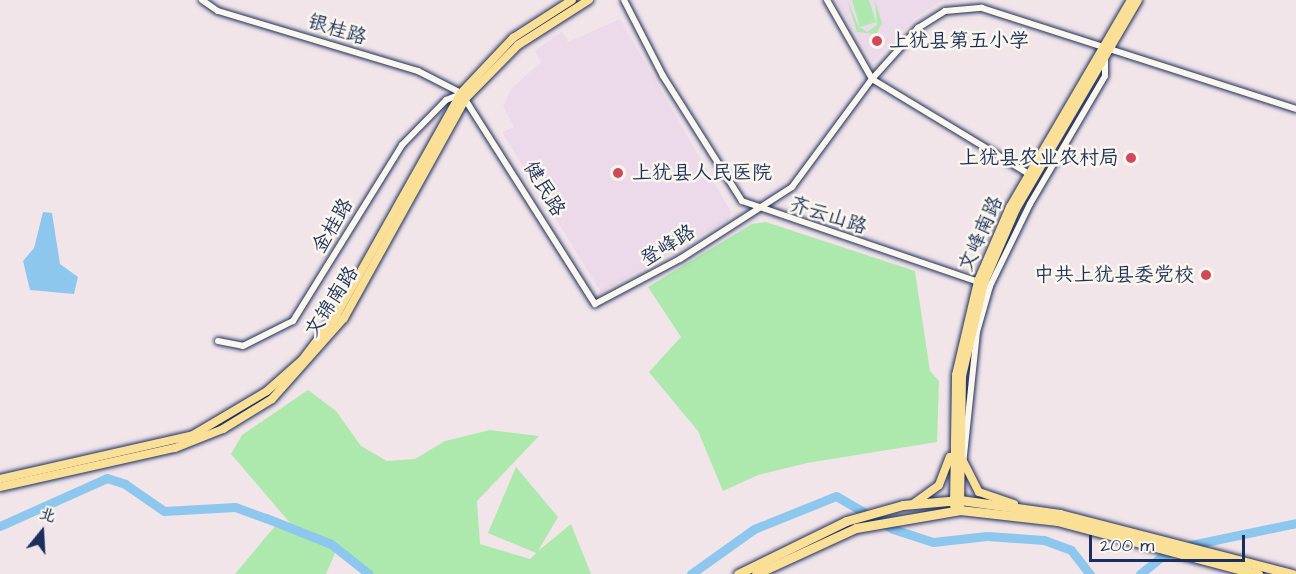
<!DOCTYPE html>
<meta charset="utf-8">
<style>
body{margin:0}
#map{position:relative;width:1296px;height:574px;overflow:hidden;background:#f2e5ea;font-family:"Architects Daughter","LXGW WenKai TC",sans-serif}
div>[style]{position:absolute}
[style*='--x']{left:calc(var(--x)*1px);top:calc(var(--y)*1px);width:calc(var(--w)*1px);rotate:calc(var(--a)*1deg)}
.built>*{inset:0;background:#ecd9e9}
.green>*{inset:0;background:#ade8ad}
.round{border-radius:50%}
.water>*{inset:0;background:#8dc7ed}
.river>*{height:9px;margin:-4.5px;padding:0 4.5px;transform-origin:4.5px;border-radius:4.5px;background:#8dc7ed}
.roads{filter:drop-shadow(0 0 2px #1b2f5e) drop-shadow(0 0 2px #1b2f5e)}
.minor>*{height:6px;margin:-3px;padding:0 3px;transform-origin:3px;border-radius:3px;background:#fbf7ec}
.major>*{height:8px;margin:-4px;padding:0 4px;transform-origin:4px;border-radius:4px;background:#fadf96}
.highway>*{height:9px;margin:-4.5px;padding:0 4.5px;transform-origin:4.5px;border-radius:4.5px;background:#fadf96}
.dots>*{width:16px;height:16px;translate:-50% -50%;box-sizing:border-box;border:3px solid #fbf7ec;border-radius:50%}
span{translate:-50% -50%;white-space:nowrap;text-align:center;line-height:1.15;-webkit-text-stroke:5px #fbf7ec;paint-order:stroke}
.street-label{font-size:20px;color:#1b2f5e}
.poi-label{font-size:20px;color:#1b2f5e}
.left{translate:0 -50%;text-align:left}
.right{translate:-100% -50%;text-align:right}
.north{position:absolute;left:12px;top:502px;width:60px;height:60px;-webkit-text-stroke:4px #fbf7ec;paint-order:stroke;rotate:18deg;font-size:16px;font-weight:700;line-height:24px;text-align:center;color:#1b2f5e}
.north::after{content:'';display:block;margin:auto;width:21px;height:27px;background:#1b2f5e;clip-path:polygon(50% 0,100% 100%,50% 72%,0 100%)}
.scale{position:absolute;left:1089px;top:535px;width:156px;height:27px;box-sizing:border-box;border:3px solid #1b2f5e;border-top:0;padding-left:8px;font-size:18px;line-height:21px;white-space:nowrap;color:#1b2f5e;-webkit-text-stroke:4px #fbf7ec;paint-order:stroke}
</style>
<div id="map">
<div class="built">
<div style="clip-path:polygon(836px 0,963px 0,940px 2px,914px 19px,873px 62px)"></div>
<div style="clip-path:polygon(620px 19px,731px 212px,728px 220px,601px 292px,502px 132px,514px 127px,503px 106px,512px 88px,541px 62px,535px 51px,562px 31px,568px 42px)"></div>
</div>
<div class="green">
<div style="clip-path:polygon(847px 0,859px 27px,867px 32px,877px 25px,875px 0,882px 23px,876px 34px,857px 32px)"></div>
<div style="clip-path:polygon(852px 0,869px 0,876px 22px,860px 27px)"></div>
<div style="clip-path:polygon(766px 222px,915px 271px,930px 371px,939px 381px,937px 442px,807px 463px,758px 475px,723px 491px,698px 431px,649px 372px,681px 337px,648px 287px,752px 224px)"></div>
<div class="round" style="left:671px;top:226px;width:18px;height:18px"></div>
<div style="clip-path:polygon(308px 390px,336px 411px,361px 446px,387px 461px,415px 459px,445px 441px,490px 430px,539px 436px,477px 501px,480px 544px,530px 559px,536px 553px,488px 533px,516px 467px,558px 517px,538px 551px,571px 524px,591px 574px,369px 574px,331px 544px,297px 531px,231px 454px,242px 435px)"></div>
<div style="clip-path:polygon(276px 525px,331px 546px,335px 553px,326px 574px,235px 574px)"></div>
</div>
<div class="water">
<div style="clip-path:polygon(43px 212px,52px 213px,60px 264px,78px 277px,74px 294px,30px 290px,23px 261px,34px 248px)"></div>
</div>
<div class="river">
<div style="--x:0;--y:526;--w:117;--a:-24.2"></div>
<div style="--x:107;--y:478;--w:19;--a:18"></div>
<div style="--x:125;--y:484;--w:47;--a:34.7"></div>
<div style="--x:164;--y:511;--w:71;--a:-3.2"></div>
<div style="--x:235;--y:507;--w:33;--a:20"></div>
<div style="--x:266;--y:518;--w:70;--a:21.8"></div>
<div style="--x:331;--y:544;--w:48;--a:38.3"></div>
<div style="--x:691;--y:574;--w:77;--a:-35.5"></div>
<div style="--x:754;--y:529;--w:88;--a:-21.9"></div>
<div style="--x:836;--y:496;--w:66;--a:30.1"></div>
<div style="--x:893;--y:529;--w:42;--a:18"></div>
<div style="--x:933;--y:542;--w:54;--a:-6.3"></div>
<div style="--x:987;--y:536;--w:57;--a:4"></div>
<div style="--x:1044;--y:540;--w:29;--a:20"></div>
<div style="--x:1071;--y:550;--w:31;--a:52"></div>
<div style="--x:1140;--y:574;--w:28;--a:-39"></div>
<div style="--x:1162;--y:556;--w:31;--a:-21"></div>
<div style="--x:1191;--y:545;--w:107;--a:-11.8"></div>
</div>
<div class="roads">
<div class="minor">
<div style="--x:202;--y:0;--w:19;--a:35"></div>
<div style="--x:218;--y:11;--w:209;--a:16.7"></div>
<div style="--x:418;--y:71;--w:48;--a:27.1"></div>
<div style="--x:461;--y:93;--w:250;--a:57.6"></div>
<div style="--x:595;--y:304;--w:96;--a:-27.9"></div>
<div style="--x:680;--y:259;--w:133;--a:-32.7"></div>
<div style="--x:792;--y:187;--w:134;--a:-53.5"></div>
<div style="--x:872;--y:79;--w:69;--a:-48"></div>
<div style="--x:918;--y:28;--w:32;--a:-32"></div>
<div style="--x:945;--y:11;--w:37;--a:-5"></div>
<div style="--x:982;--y:8;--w:330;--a:17.8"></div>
<div style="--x:624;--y:0;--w:85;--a:62.8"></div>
<div style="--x:663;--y:76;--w:148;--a:57.7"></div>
<div style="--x:742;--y:201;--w:262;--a:18.9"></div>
<div style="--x:827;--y:0;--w:91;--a:60.3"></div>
<div style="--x:872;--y:79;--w:187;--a:31.2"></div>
<div style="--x:218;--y:341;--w:25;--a:11"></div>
<div style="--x:243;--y:346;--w:56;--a:-26.6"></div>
<div style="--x:293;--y:321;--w:207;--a:-58.2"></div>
<div style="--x:402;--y:145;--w:63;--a:-45.6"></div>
<div style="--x:446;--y:100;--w:16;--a:-22"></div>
<div style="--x:963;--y:465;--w:134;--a:-84"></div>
<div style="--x:977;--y:332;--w:48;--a:-74.2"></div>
<div style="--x:990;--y:286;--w:91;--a:-64"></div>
<div style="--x:1030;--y:204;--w:148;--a:-59.6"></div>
<div style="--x:1105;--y:76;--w:21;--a:-90"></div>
</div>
<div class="major">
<div style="--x:962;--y:459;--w:37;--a:63"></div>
<div style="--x:979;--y:492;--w:37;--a:19"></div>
<div style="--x:0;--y:479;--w:198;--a:-12.8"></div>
<div style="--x:193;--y:435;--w:86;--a:-30.7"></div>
<div style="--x:267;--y:391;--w:48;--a:-41.6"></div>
<div style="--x:303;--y:359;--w:56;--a:-52.9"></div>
<div style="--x:337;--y:314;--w:253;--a:-60.7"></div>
<div style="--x:461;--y:93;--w:76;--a:-46.6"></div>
<div style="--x:513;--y:38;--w:70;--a:-32.8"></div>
<div style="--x:0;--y:487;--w:179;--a:-12.6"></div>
<div style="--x:175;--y:448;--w:52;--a:-21.6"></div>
<div style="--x:223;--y:429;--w:57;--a:-31.5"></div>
<div style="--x:272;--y:399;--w:108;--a:-48.4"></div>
<div style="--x:344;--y:318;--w:252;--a:-61"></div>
<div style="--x:466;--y:98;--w:74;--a:-45.5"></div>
<div style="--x:518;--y:45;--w:84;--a:-32.4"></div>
<div style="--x:913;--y:504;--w:32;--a:-36"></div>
<div style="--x:939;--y:485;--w:30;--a:-69"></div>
<div style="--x:954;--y:505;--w:130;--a:-89.1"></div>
<div style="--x:956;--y:375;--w:97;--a:-76.8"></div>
<div style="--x:978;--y:281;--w:81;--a:-66.6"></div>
<div style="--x:1010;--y:207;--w:240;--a:-59.7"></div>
<div style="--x:960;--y:505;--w:129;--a:-89.1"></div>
<div style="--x:962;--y:376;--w:96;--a:-76.7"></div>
<div style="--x:984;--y:283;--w:81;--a:-66.6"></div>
<div style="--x:1016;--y:209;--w:242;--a:-59.7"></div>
</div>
<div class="highway">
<div style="--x:738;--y:574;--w:120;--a:-26.1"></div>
<div style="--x:846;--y:521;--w:59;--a:-15.7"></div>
<div style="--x:903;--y:505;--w:57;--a:-5"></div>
<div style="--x:960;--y:500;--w:101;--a:8"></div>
<div style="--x:1060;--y:514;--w:240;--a:14.5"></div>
<div style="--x:756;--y:574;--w:110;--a:-24.7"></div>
<div style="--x:856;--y:528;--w:106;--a:-9.8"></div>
<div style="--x:960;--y:510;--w:98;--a:6.5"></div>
<div style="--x:1057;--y:521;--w:208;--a:14.8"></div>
</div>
</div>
<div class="dots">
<div style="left:877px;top:41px;background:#d1495b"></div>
<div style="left:1131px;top:158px;background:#d1495b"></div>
<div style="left:618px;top:173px;background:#d1495b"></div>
<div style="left:1206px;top:275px;background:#d1495b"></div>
</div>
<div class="street-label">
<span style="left:337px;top:30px;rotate:17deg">银桂路</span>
<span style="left:544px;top:189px;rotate:59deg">健民路</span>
<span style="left:828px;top:216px;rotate:18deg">齐云山路</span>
<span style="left:333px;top:226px;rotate:-59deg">金桂路</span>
<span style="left:981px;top:234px;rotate:-66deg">文峰南路</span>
<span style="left:668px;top:246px;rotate:-32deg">登峰路</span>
<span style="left:332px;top:302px;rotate:-57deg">文锦南路</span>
</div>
<div class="poi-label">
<span class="left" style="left:889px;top:41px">上犹县第五小学</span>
<span class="right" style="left:1119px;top:158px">上犹县农业农村局</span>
<span class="left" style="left:632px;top:173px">上犹县人民医院</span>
<span class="right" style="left:1194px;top:275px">中共上犹县委党校</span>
</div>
<div class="north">北</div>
<div class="scale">200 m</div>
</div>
